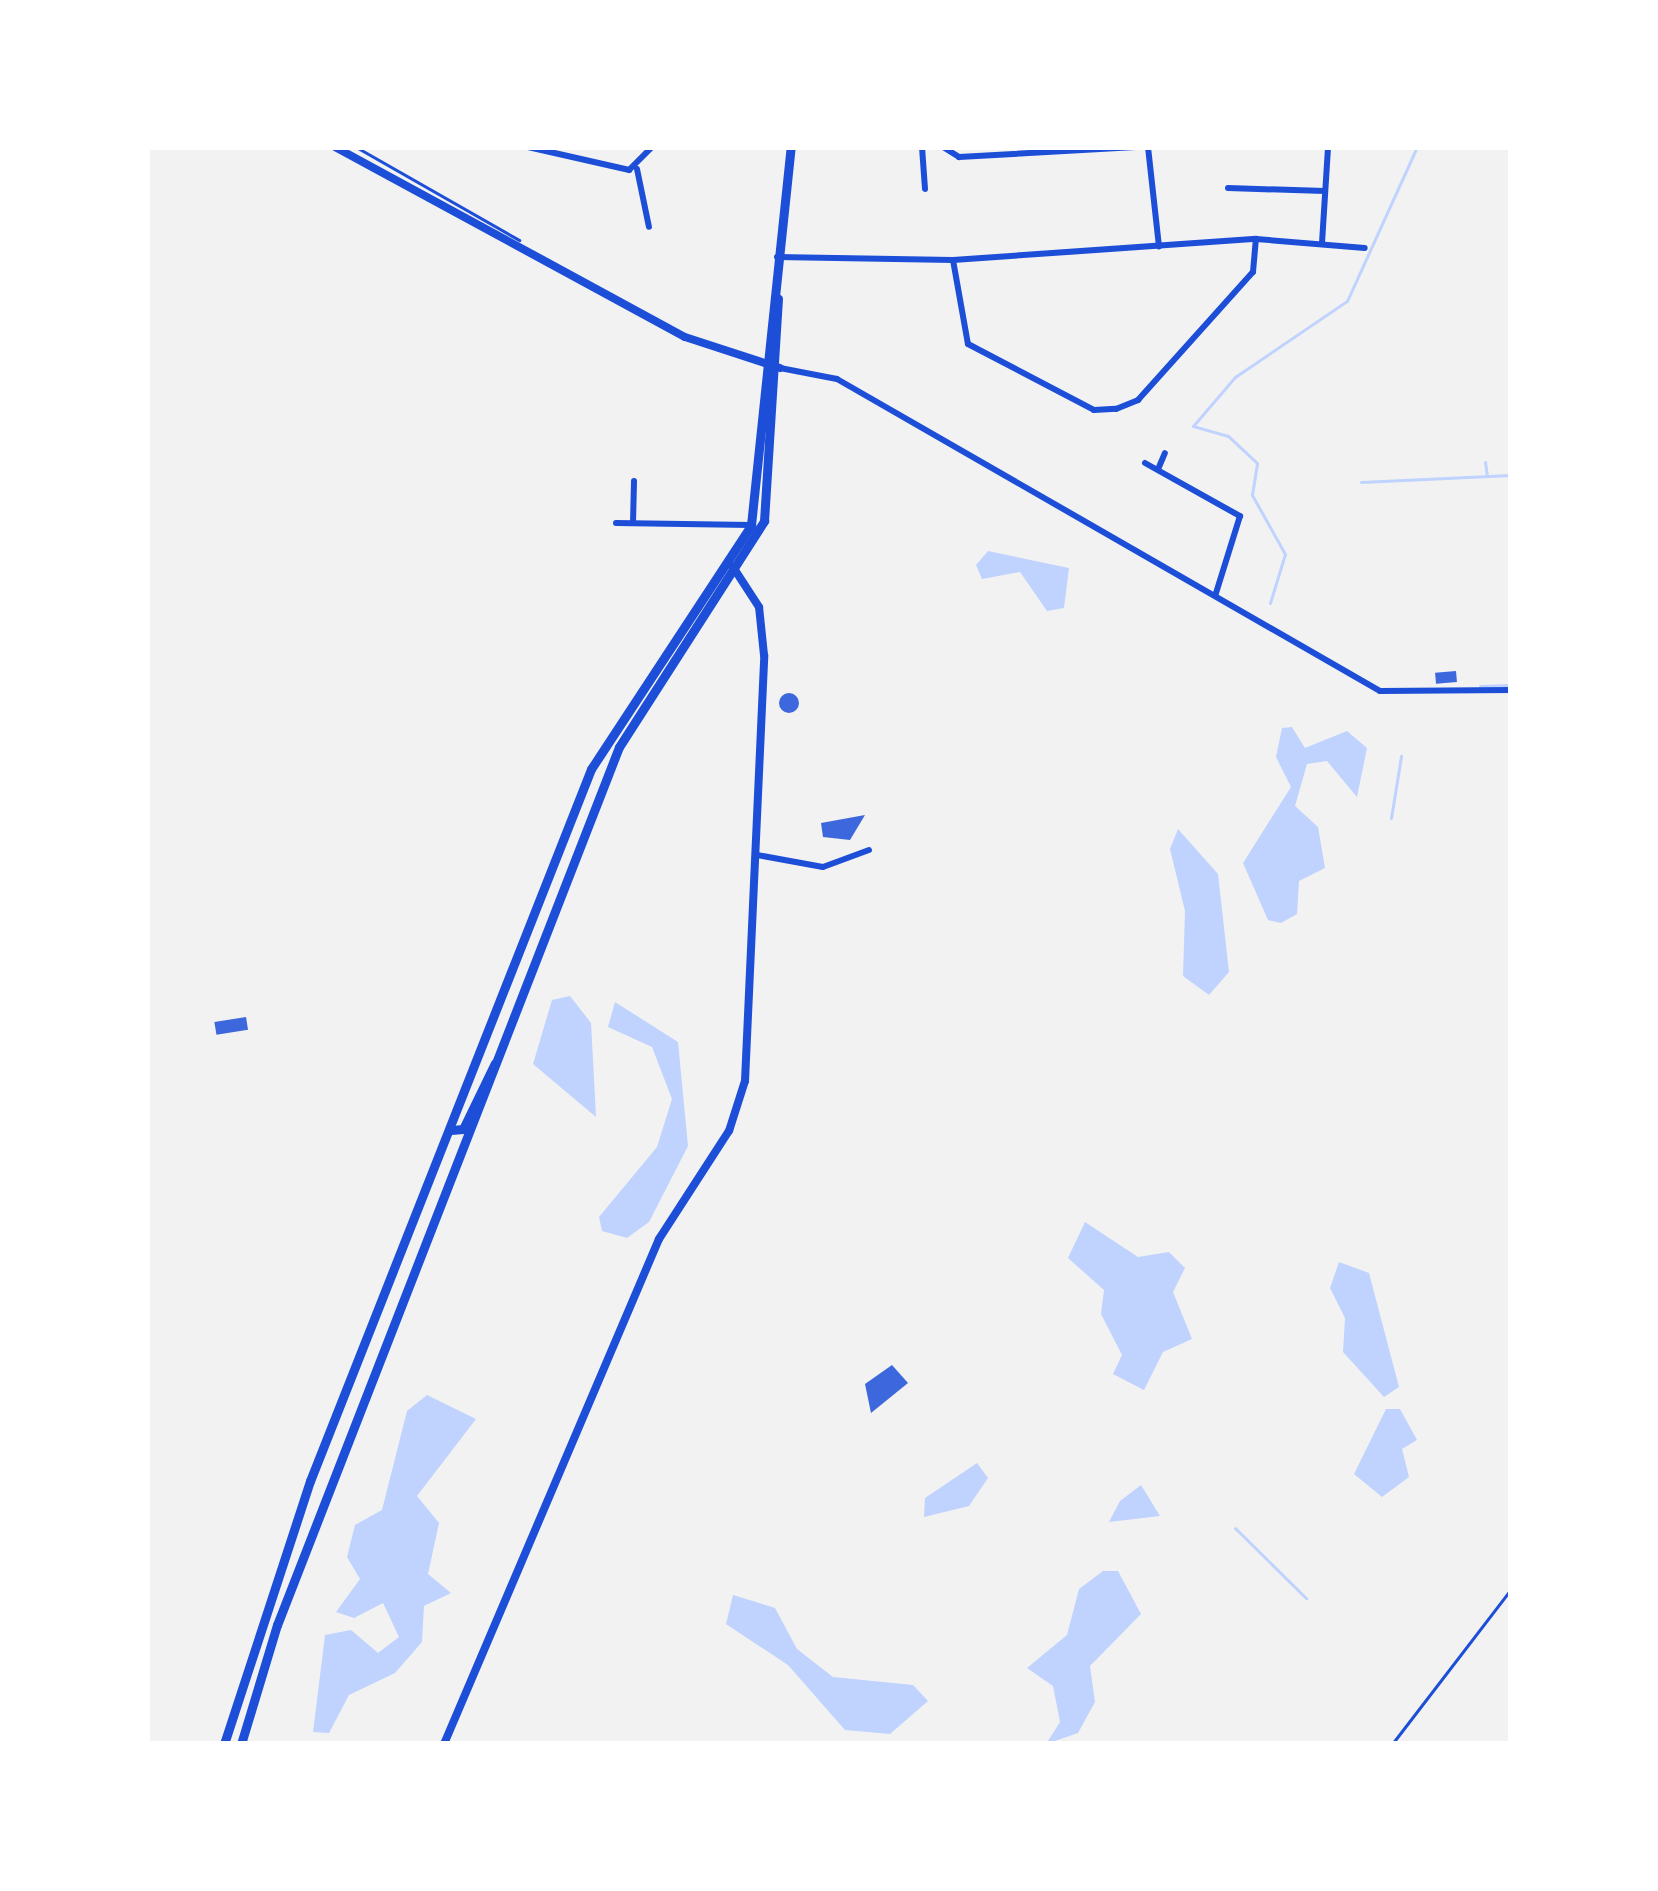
<!DOCTYPE html>
<style>
body{margin:0}
#map{position:relative;width:1658px;height:1891px;overflow:hidden;background:#f2f2f2;font-family:"Noto Sans",sans-serif}
div>[style]{position:absolute}
[style*='--x']{left:calc(var(--x)*1px);top:calc(var(--y)*1px);width:calc(var(--w)*1px);rotate:calc(var(--a)*1deg)}
.water>*{inset:0;background:#bfd3fe}
.stream>*{height:3px;margin:-1.5px;padding:0 1.5px;transform-origin:1.5px;border-radius:1.5px;background:#bfd3fe}
.building>*{inset:0;background:#3d67dc;transform-origin:0 0}
.round{border-radius:50%}
.path>*{height:3px;margin:-1.5px;padding:0 1.5px;transform-origin:1.5px;border-radius:1.5px;background:#1d4ed8}
.service>*{height:3px;margin:-1.5px;padding:0 1.5px;transform-origin:1.5px;border-radius:1.5px;background:#1d4ed8}
.minor>*{height:6px;margin:-3px;padding:0 3px;transform-origin:3px;border-radius:3px;background:#1d4ed8}
.tertiary>*{height:8px;margin:-4px;padding:0 4px;transform-origin:4px;border-radius:4px;background:#1d4ed8}
.trunk>*{height:9px;margin:-4.5px;padding:0 4.5px;transform-origin:4.5px;border-radius:4.5px;background:#1d4ed8}
span{translate:-50% -50%;white-space:nowrap;text-align:center;line-height:1.15;-webkit-text-stroke:10px #fff;paint-order:stroke}
.frame{position:absolute;inset:0;border:150px solid #fff;pointer-events:none}
</style>
<div id="map">
<div class="water">
<div style="clip-path:polygon(988px 551px,1069px 568px,1064px 608px,1047px 611px,1020px 572px,982px 579px,976px 565px)"></div>
<div style="clip-path:polygon(1292px 727px,1305px 748px,1347px 731px,1367px 748px,1357px 797px,1327px 761px,1307px 764px,1295px 806px,1318px 827px,1325px 868px,1299px 881px,1297px 914px,1281px 923px,1268px 920px,1243px 863px,1291px 787px,1276px 757px,1282px 728px)"></div>
<div style="clip-path:polygon(1178px 829px,1218px 874px,1229px 972px,1209px 995px,1183px 976px,1185px 911px,1170px 849px)"></div>
<div style="clip-path:polygon(570px 996px,591px 1023px,596px 1117px,533px 1064px,552px 1000px)"></div>
<div style="clip-path:polygon(615px 1002px,678px 1042px,688px 1146px,649px 1222px,627px 1238px,602px 1231px,599px 1217px,657px 1147px,672px 1099px,652px 1047px,608px 1027px)"></div>
<div style="clip-path:polygon(1085px 1222px,1138px 1257px,1169px 1252px,1185px 1268px,1173px 1292px,1192px 1339px,1163px 1352px,1144px 1390px,1113px 1374px,1122px 1355px,1101px 1314px,1104px 1290px,1068px 1258px)"></div>
<div style="clip-path:polygon(1339px 1262px,1369px 1273px,1399px 1387px,1384px 1397px,1343px 1352px,1345px 1318px,1330px 1288px)"></div>
<div style="clip-path:polygon(427px 1395px,476px 1419px,417px 1496px,439px 1523px,428px 1574px,451px 1593px,424px 1606px,422px 1642px,395px 1673px,349px 1695px,329px 1733px,313px 1732px,325px 1635px,351px 1630px,378px 1653px,399px 1637px,383px 1603px,354px 1618px,336px 1612px,360px 1579px,347px 1557px,355px 1525px,382px 1510px,407px 1411px)"></div>
<div style="clip-path:polygon(1386px 1409px,1400px 1409px,1417px 1440px,1402px 1449px,1409px 1477px,1382px 1497px,1354px 1474px)"></div>
<div style="clip-path:polygon(977px 1463px,988px 1478px,969px 1506px,924px 1517px,925px 1498px)"></div>
<div style="clip-path:polygon(1141px 1485px,1160px 1516px,1109px 1522px,1120px 1501px)"></div>
<div style="clip-path:polygon(1103px 1571px,1118px 1571px,1141px 1614px,1090px 1666px,1095px 1702px,1078px 1733px,1046px 1744px,1060px 1722px,1053px 1686px,1027px 1668px,1067px 1635px,1079px 1589px)"></div>
<div style="clip-path:polygon(733px 1595px,775px 1608px,797px 1649px,833px 1677px,913px 1685px,928px 1701px,890px 1734px,845px 1730px,788px 1665px,726px 1624px)"></div>
</div>
<div class="stream">
<div style="--x:1485;--y:462;--w:14;--a:82"></div>
<div style="--x:1361;--y:482;--w:150;--a:-2.7"></div>
<div style="--x:1270;--y:603;--w:51;--a:-73"></div>
<div style="--x:1285;--y:554;--w:68;--a:-119.2"></div>
<div style="--x:1252;--y:495;--w:32;--a:-81"></div>
<div style="--x:1257;--y:463;--w:40;--a:-137"></div>
<div style="--x:1228;--y:436;--w:36;--a:-164"></div>
<div style="--x:1193;--y:426;--w:65;--a:-49.4"></div>
<div style="--x:1235;--y:377;--w:135;--a:-34.2"></div>
<div style="--x:1347;--y:301;--w:169;--a:-65.6"></div>
<div style="--x:1480;--y:686;--w:31;--a:-2"></div>
<div style="--x:1391;--y:818;--w:63;--a:-80.8"></div>
<div style="--x:1235;--y:1528;--w:100;--a:44.6"></div>
</div>
<div class="building">
<div style="left:1456px;top:671px;width:11px;height:21px;rotate:85deg"></div>
<div class="round" style="left:779px;top:693px;width:20px;height:20px"></div>
<div style="clip-path:polygon(865px 815px,850px 840px,823px 837px,821px 823px)"></div>
<div style="left:246px;top:1017px;width:13px;height:32px;rotate:81deg"></div>
<div style="clip-path:polygon(892px 1365px,908px 1383px,871px 1413px,865px 1384px)"></div>
</div>
<div class="path">
<div style="--x:356;--y:147;--w:188;--a:29.7"></div>
</div>
<div class="service">
<div style="--x:1392;--y:1744;--w:195;--a:-52.5"></div>
</div>
<div class="minor">
<div style="--x:528;--y:147;--w:104;--a:12.8"></div>
<div style="--x:629;--y:170;--w:33;--a:-45"></div>
<div style="--x:922;--y:147;--w:42;--a:85.9"></div>
<div style="--x:943;--y:147;--w:19;--a:32"></div>
<div style="--x:959;--y:157;--w:177;--a:-3.2"></div>
<div style="--x:1148;--y:147;--w:100;--a:83.7"></div>
<div style="--x:637;--y:169;--w:59;--a:78.3"></div>
<div style="--x:1228;--y:188;--w:97;--a:1.8"></div>
<div style="--x:1322;--y:243;--w:96;--a:-86.4"></div>
<div style="--x:777;--y:257;--w:176;--a:1"></div>
<div style="--x:953;--y:260;--w:304;--a:-4"></div>
<div style="--x:1256;--y:239;--w:109;--a:4.7"></div>
<div style="--x:953;--y:260;--w:85;--a:79.9"></div>
<div style="--x:968;--y:344;--w:142;--a:27.6"></div>
<div style="--x:1094;--y:410;--w:22;--a:-3"></div>
<div style="--x:1116;--y:409;--w:24;--a:-22"></div>
<div style="--x:1138;--y:400;--w:172;--a:-48.1"></div>
<div style="--x:1253;--y:272;--w:33;--a:-85"></div>
<div style="--x:780;--y:368;--w:58;--a:10.9"></div>
<div style="--x:837;--y:379;--w:626;--a:29.88"></div>
<div style="--x:1380;--y:691;--w:131;--a:-0.4"></div>
<div style="--x:1145;--y:463;--w:109;--a:29.2"></div>
<div style="--x:1240;--y:516;--w:81;--a:107.3"></div>
<div style="--x:1159;--y:467;--w:15;--a:-67"></div>
<div style="--x:616;--y:523;--w:135;--a:0.8"></div>
<div style="--x:633;--y:523;--w:42;--a:-88.6"></div>
<div style="--x:757;--y:855;--w:67;--a:10.3"></div>
<div style="--x:823;--y:867;--w:49;--a:-20.3"></div>
</div>
<div class="tertiary">
<div style="--x:335;--y:147;--w:398;--a:28.5"></div>
<div style="--x:685;--y:337;--w:100;--a:18.1"></div>
<div style="--x:444;--y:1744;--w:549;--a:-66.94"></div>
<div style="--x:659;--y:1239;--w:129;--a:-57.1"></div>
<div style="--x:729;--y:1131;--w:52;--a:-72.3"></div>
<div style="--x:745;--y:1081;--w:426;--a:-87.4"></div>
<div style="--x:764;--y:655;--w:48;--a:-95.9"></div>
<div style="--x:759;--y:607;--w:48;--a:-123"></div>
</div>
<div class="trunk">
<div style="--x:451;--y:1130;--w:12;--a:-5"></div>
<div style="--x:463;--y:1129;--w:73;--a:-64.1"></div>
<div style="--x:224;--y:1744;--w:277;--a:-71.9"></div>
<div style="--x:310;--y:1481;--w:765;--a:-68.46"></div>
<div style="--x:591;--y:769;--w:292;--a:-56.7"></div>
<div style="--x:751;--y:525;--w:380;--a:-84"></div>
<div style="--x:241;--y:1744;--w:124;--a:-73.2"></div>
<div style="--x:277;--y:1625;--w:942;--a:-68.72"></div>
<div style="--x:619;--y:747;--w:269;--a:-57.3"></div>
<div style="--x:764;--y:521;--w:223;--a:-86.4"></div>
</div>
<div class="frame"></div>
</div>
